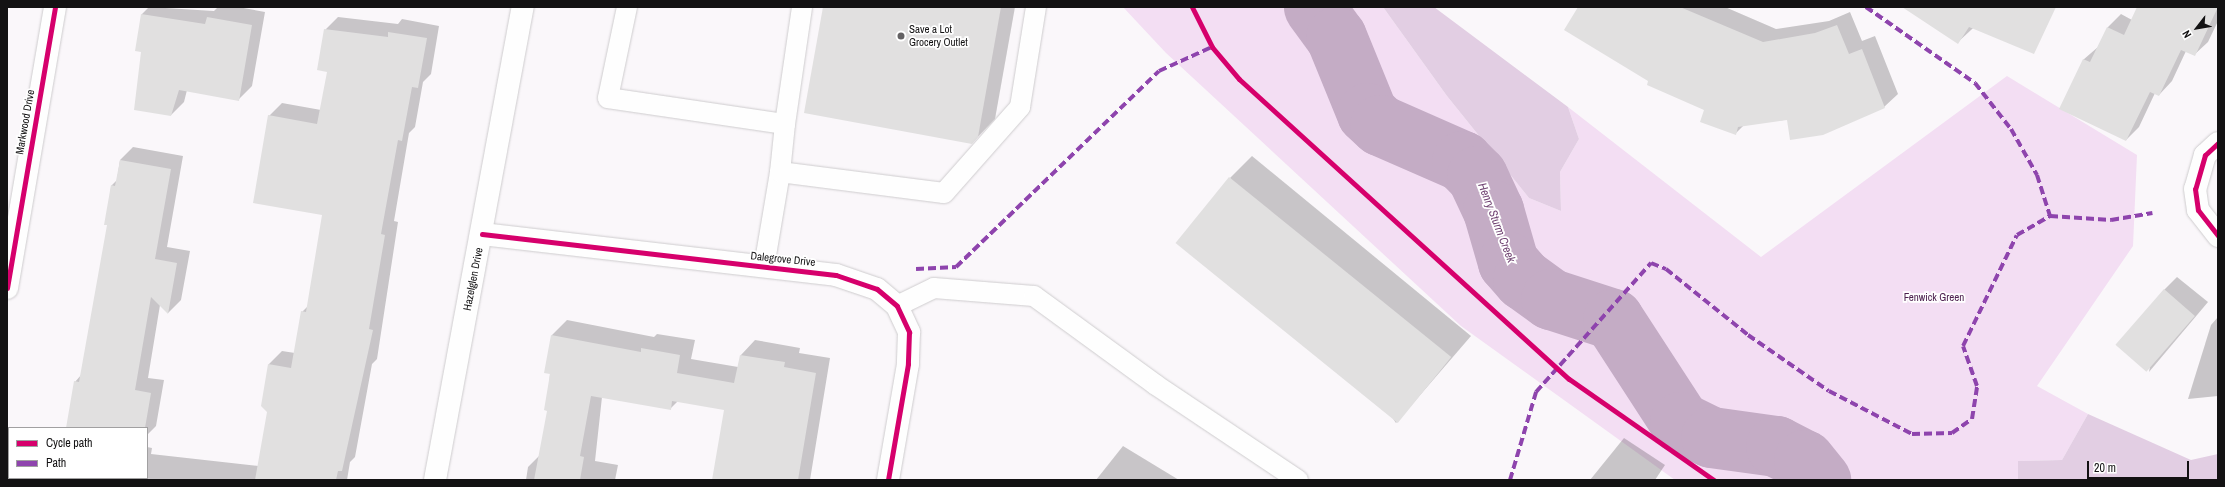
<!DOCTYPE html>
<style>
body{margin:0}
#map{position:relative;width:2225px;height:487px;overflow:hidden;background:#faf7fa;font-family:"Archivo Narrow",sans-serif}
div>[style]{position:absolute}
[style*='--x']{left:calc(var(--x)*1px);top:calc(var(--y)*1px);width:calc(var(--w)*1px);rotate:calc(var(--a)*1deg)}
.green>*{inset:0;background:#f3def3}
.forest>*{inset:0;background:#e2cee3}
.shadow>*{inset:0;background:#0003}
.river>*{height:61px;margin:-30.5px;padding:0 30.5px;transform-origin:30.5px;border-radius:30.5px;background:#c4acc5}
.building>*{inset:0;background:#e1e0e0;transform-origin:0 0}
.roads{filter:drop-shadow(0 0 1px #ceccce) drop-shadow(0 0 1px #ceccce)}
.lane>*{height:20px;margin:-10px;padding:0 10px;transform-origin:10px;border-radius:10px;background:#fefefe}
.street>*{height:22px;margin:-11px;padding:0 11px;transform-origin:11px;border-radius:11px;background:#fefefe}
.quiet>*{height:4px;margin-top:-2px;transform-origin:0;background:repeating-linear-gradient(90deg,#8e44ad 0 8px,transparent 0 12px)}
.cycleway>*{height:5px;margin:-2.5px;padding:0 2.5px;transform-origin:2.5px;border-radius:2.5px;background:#d6006c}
.dots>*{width:11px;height:11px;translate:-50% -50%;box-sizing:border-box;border:2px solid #fff;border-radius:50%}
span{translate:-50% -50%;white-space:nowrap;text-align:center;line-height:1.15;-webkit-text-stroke:3.5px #fff;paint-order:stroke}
.poi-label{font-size:11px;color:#131213}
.left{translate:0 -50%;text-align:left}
.street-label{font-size:11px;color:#131213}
.park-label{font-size:11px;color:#4d214f}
.water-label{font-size:12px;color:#704372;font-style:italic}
.frame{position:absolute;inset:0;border:8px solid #131213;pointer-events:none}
.legend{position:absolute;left:8px;top:427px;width:140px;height:52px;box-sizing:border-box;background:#fff;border:1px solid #a1a0a1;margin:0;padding:5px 7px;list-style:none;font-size:12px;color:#131213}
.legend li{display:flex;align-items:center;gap:8px;height:20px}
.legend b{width:20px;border:1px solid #a1a0a1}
.north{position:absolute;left:2177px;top:8px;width:40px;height:40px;-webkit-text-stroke:3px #fff;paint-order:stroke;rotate:239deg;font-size:11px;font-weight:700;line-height:16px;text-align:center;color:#131213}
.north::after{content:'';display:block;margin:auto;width:14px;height:18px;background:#131213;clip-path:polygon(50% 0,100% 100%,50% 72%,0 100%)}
.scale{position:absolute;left:2087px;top:461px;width:102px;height:18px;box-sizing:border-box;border:2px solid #131213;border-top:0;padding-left:5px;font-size:12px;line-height:14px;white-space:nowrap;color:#131213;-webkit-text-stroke:3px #fff;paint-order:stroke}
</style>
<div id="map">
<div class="green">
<div style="clip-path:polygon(1123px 7px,1383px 7px,1447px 96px,1529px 198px,1561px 211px,1560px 172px,1579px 139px,1568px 107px,1761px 257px,2007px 76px,2137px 155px,2133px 246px,2037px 386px,2088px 414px,2062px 460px,2018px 461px,2018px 480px,1675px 480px,1461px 326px,1166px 53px)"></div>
</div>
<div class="forest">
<div style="clip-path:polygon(1383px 7px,1434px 7px,1568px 107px,1579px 139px,1560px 172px,1561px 211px,1529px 198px,1447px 96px)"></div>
<div style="clip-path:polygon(2088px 414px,2191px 460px,2218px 454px,2218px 480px,2018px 480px,2018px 461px,2062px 460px)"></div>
</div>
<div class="shadow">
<div style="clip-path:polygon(149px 7px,214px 11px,218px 7px,238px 7px,265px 12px,252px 86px,238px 100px,187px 90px,184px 102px,171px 115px,142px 51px,136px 50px,142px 14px)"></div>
<div style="clip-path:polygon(824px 7px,1015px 7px,995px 119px,972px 143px)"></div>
<div style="clip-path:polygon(1579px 7px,1725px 7px,1776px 29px,1829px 21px,1850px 12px,1862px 41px,1875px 36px,1898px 94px,1884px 107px,1744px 125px,1735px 134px,1705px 110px,1650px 80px)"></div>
<div style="clip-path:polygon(1914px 7px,1996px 7px,1958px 42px)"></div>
<div style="clip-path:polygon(2138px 7px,2218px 7px,2218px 21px,2208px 42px,2194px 55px,2186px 51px,2172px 81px,2159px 95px,2155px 93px,2139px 127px,2126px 140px,2083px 60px,2098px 47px,2108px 27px,2121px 14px,2132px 20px)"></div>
<div style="clip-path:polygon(338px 17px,398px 24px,402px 19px,439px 26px,431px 74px,423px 82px,415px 127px,409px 133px,394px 221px,398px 222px,377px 359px,372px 364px,355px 457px,350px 462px,347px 480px,63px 480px,147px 478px,147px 447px,152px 448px,151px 454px,259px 466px,268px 412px,262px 405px,269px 364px,282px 351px,295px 353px,302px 312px,308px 306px,323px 214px,269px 116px,282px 103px,321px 110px,328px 72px,325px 30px)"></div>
<div style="clip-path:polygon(133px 147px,183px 156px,167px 247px,190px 251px,181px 300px,168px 313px,160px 305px,148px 378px,164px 380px,156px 426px,147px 435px,147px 428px,67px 428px,75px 382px,81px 375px,108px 224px,111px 186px,117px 180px,120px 160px)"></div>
<div style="clip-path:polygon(1252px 156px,1471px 336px,1396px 423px,1230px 178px)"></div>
<div style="clip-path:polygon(2177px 277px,2208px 302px,2149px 372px,2164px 290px)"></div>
<div style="clip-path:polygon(2218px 317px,2218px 396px,2188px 399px,2211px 325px)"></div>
<div style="clip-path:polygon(567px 320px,654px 337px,657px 334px,695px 340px,691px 359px,738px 367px,741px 355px,755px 340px,800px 348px,799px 353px,830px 358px,810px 480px,713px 480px,725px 409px,678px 401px,670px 409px,602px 397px,595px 461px,618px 465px,615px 480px,526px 480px,528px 467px,540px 455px,548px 410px,552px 335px)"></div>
<div style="clip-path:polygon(1624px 438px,1665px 465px,1655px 480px,1590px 480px)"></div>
<div style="clip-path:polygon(1123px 446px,1179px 480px,1096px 480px)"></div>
</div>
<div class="river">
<div style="--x:1314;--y:7;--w:37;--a:54"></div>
<div style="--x:1336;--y:37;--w:82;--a:67.8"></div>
<div style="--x:1367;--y:113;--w:18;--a:43"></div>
<div style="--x:1380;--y:125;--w:90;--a:23.7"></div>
<div style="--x:1462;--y:161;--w:21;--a:45"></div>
<div style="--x:1477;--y:176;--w:38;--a:65"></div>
<div style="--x:1493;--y:210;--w:54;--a:73.9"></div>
<div style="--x:1508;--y:262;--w:23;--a:49"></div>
<div style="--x:1523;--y:279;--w:34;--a:36"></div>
<div style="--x:1551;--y:299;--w:65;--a:17.9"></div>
<div style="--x:1613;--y:319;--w:123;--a:57"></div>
<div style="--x:1680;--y:422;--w:34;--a:26"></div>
<div style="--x:1711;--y:437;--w:66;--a:7.9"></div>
<div style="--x:1776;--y:446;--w:31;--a:27"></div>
<div style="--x:1804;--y:460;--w:26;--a:51"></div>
</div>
<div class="building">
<div style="clip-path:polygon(823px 7px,1001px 7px,978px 137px,972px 144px,804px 113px)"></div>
<div style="clip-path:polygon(1578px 7px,1680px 7px,1763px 42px,1815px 33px,1837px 25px,1849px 54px,1862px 49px,1885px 108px,1823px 135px,1790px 140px,1787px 120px,1738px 127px,1736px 135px,1700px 122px,1704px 110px,1647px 85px,1648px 81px,1564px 30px)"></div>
<div style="clip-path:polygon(1902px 7px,2056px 7px,2034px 54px,1969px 27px,1958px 44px)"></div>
<div style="clip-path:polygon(2137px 7px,2218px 7px,2195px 56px,2181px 50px,2159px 96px,2150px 92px,2126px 141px,2059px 109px,2083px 59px,2090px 62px,2107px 27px,2124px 35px)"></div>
<div style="clip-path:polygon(141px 14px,205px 24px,207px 17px,252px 25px,239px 101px,179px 90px,171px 116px,134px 110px,141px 52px,135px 51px)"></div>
<div style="clip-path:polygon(324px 29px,388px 37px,388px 32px,427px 38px,418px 88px,412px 87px,402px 141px,398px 140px,381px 234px,385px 235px,369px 329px,373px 330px,342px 471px,338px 471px,336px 480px,255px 480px,267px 412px,261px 406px,268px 364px,291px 368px,301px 311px,306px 312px,322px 215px,253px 203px,268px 115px,317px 124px,327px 72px,317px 70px)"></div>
<div style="clip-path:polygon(120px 160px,171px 169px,155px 259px,177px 263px,168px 314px,151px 297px,135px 390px,151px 393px,145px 428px,66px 428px,74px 381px,79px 382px,107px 225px,104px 225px,111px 185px,115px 186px)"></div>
<div style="left:1229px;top:177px;width:286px;height:85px;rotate:39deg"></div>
<div style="left:2164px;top:289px;width:41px;height:74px;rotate:41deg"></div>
<div style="clip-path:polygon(551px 335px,641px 352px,641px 348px,680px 355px,677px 373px,734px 383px,740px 355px,785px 362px,784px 367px,816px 373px,798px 480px,712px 480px,724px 410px,672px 401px,671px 410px,591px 396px,580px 456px,584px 457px,580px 480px,534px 480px,547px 411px,544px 410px,550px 374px,544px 373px)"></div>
</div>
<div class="roads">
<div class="lane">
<div style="--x:627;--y:7;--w:93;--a:101.8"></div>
<div style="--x:608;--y:98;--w:179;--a:8.4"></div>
<div style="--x:785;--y:124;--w:48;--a:95.9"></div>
<div style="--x:785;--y:124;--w:118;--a:-81.7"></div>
<div style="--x:764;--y:267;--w:96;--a:-80.4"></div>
<div style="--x:780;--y:172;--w:165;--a:7.3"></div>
<div style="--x:944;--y:193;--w:115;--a:-48.5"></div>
<div style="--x:1020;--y:107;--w:101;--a:-80.9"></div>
<div style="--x:897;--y:306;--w:41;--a:-25.9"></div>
<div style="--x:934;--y:288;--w:100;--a:4.6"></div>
<div style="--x:1034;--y:296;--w:151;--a:36.1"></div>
<div style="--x:1156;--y:385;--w:171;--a:33.8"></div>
</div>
<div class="street">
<div style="--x:2218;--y:143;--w:18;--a:137"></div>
<div style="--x:2205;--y:155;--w:35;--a:106"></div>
<div style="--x:2195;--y:189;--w:21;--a:82"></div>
<div style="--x:2198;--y:210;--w:33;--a:52"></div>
<div style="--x:482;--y:234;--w:356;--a:6.6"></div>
<div style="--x:836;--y:275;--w:43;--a:18.9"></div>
<div style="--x:877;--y:289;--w:26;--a:40"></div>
<div style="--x:897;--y:306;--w:29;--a:65"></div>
<div style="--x:909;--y:332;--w:32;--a:92"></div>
<div style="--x:908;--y:364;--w:118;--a:99.8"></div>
<div style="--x:7;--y:288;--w:285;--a:-80.3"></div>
<div style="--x:435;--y:480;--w:481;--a:-79.5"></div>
</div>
</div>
<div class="quiet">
<div style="--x:1866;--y:7;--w:133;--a:34.9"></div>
<div style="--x:1975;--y:83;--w:58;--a:52"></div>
<div style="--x:2011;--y:129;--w:53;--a:60.5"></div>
<div style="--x:2037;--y:175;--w:43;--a:72.4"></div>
<div style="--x:916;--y:269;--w:40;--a:-2.9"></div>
<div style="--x:956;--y:267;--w:282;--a:-44"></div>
<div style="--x:1159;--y:71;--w:58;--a:-24.4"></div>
<div style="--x:1510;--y:480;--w:92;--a:-73.5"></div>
<div style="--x:1536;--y:392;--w:173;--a:-48.3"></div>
<div style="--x:1651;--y:263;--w:16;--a:22"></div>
<div style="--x:1666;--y:269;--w:105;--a:38.8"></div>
<div style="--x:1748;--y:335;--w:98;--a:34.7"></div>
<div style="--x:1829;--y:391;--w:93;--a:27.4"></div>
<div style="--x:1912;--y:434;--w:40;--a:-1.4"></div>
<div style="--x:1952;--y:433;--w:24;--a:-35"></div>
<div style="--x:1972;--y:419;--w:33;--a:-81"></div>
<div style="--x:1977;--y:386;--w:42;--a:-109.3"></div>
<div style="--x:1963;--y:346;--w:123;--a:-64.1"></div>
<div style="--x:2017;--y:235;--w:38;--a:-30"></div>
<div style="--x:2050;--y:216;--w:61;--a:3.8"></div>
<div style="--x:2111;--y:220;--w:42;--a:-9.7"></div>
</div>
<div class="cycleway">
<div style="--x:1192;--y:7;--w:45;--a:63.4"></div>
<div style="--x:1212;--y:47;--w:42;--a:49.8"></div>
<div style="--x:1239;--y:79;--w:446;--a:42.3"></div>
<div style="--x:1569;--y:379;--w:177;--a:34.9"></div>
<div style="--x:2218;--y:143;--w:18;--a:137"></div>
<div style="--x:2205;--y:155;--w:35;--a:106"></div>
<div style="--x:2195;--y:189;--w:21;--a:82"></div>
<div style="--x:2198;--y:210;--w:33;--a:52"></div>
<div style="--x:482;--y:234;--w:356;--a:6.6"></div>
<div style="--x:836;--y:275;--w:43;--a:18.9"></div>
<div style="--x:877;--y:289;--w:26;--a:40"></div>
<div style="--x:897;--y:306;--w:29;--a:65"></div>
<div style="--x:909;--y:332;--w:32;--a:92"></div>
<div style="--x:908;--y:364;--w:118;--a:99.8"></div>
<div style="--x:7;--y:288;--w:285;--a:-80.3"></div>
</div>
<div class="dots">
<div style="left:901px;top:36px;background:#646264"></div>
</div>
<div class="poi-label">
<span class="left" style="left:909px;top:36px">Save a Lot<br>Grocery Outlet</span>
</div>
<div class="street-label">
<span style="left:25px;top:122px;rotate:-80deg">Markwood Drive</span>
<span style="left:783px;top:259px;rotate:6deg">Dalegrove Drive</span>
<span style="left:473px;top:279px;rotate:-79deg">Hazelglen Drive</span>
</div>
<div class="park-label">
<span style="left:1934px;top:297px">Fenwick Green</span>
</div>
<div class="water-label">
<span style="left:1496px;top:223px;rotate:69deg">Henry Sturm Creek</span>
</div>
<div class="frame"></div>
<ul class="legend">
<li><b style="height:5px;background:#d6006c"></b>Cycle path</li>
<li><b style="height:5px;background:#8e44ad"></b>Path</li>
</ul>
<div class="north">N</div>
<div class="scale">20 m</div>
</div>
